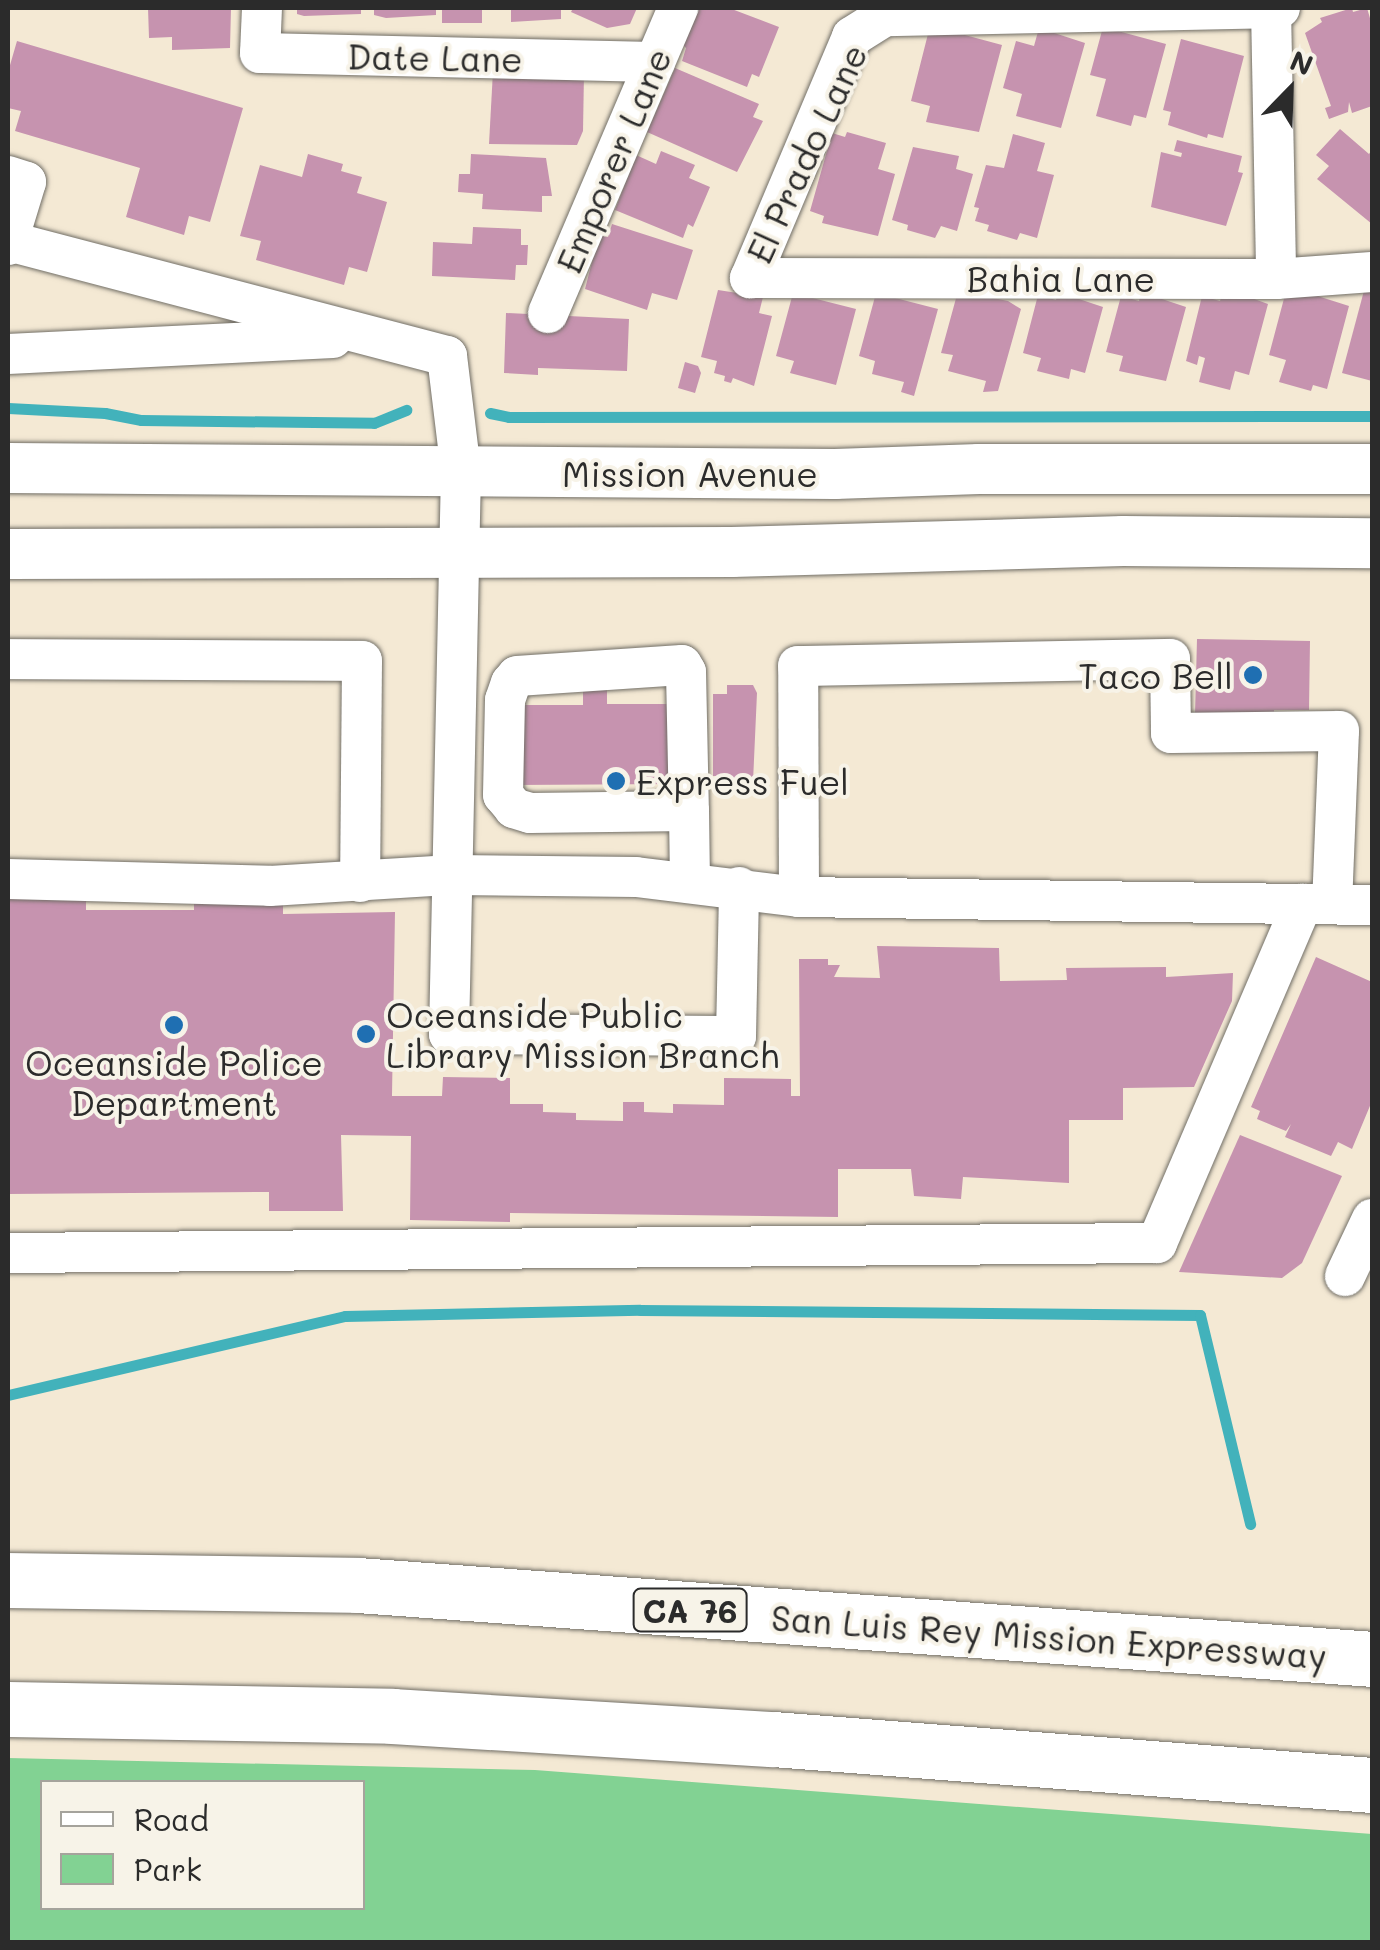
<!DOCTYPE html>
<style>
body{margin:0}
#map{position:relative;width:1380px;height:1950px;overflow:hidden;background:#f4e9d4;font-family:Mali,sans-serif}
div>[style]{position:absolute}
[style*='--x']{left:calc(var(--x)*1px);top:calc(var(--y)*1px);width:calc(var(--w)*1px);rotate:calc(var(--a)*1deg)}
.green>*{inset:0;background:#82d293}
.stream>*{height:11px;margin:-5.5px;padding:0 5.5px;transform-origin:5.5px;border-radius:5.5px;background:#42b2bb}
.building>*{inset:0;background:#c693af;transform-origin:0 0}
.roads{filter:drop-shadow(0 0 2px #716e66) drop-shadow(0 0 2px #716e66)}
.minor>*{height:40px;margin:-20px;padding:0 20px;transform-origin:20px;border-radius:20px;background:#fff}
.major>*{height:50px;margin:-25px;padding:0 25px;transform-origin:25px;border-radius:25px;background:#fff}
.highway>*{height:55px;margin:-27.5px;padding:0 27.5px;transform-origin:27.5px;border-radius:27.5px;background:#fff}
.dots>*{width:28px;height:28px;translate:-50% -50%;box-sizing:border-box;border:5px solid #f7f3e8;border-radius:50%}
span{translate:-50% -50%;white-space:nowrap;text-align:center;line-height:1.15;-webkit-text-stroke:8px #f7f3e8;paint-order:stroke}
.shield-label span{padding:2px 8px;background:#f7f3e8;border:2px solid;border-radius:8px;-webkit-text-stroke-width:0}
.shield-label{font-size:32px;color:#2b2b2b;font-weight:700}
.street-label{font-size:35px;color:#2b2b2b}
.poi-label{font-size:35px;color:#2b2b2b}
.right{translate:-100% -50%;text-align:right}
.left{translate:0 -50%;text-align:left}
.frame{position:absolute;inset:0;border:10px solid #2b2b2b;pointer-events:none}
.legend{position:absolute;left:40px;top:1780px;width:325px;height:130px;box-sizing:border-box;background:#f7f3e8;border:2px solid #a5a39c;margin:0;padding:12px 18px;list-style:none;font-size:30px;color:#2b2b2b}
.legend li{display:flex;align-items:center;gap:20px;height:50px}
.legend b{width:50px;border:2px solid #a5a39c}
.north{position:absolute;left:1240px;top:40px;width:100px;height:100px;-webkit-text-stroke:8px #f7f3e8;paint-order:stroke;rotate:23deg;font-size:28px;font-weight:700;line-height:40px;text-align:center;color:#2b2b2b}
.north::after{content:'';display:block;margin:auto;width:35px;height:45px;background:#2b2b2b;clip-path:polygon(50% 0,100% 100%,50% 72%,0 100%)}
</style>
<div id="map">
<div class="green">
<div style="clip-path:polygon(evenodd,8px 1758px,535px 1770px,1372px 1834px,1372px 1942px,8px 1942px,8px 1758px,42px 1782px,362px 1782px,362px 1908px,42px 1908px,42px 1782px)"></div>
</div>
<div class="stream">
<div style="--x:8;--y:408;--w:97;--a:3"></div>
<div style="--x:105;--y:413;--w:37;--a:11"></div>
<div style="--x:141;--y:420;--w:233;--a:0.7"></div>
<div style="--x:374;--y:423;--w:35;--a:-22"></div>
<div style="--x:490;--y:413;--w:19;--a:12"></div>
<div style="--x:509;--y:417;--w:863;--a:-0.07"></div>
<div style="--x:8;--y:1395;--w:346;--a:-13.2"></div>
<div style="--x:345;--y:1316;--w:295;--a:-1.2"></div>
<div style="--x:640;--y:1310;--w:560;--a:0.51"></div>
<div style="--x:1200;--y:1315;--w:215;--a:76.5"></div>
</div>
<div class="building">
<div style="clip-path:polygon(148px 8px,231px 8px,230px 48px,172px 50px,172px 37px,149px 38px)"></div>
<div style="clip-path:polygon(297px 8px,361px 8px,361px 14px,304px 16px,297px 14px)"></div>
<div style="clip-path:polygon(374px 8px,436px 8px,436px 15px,386px 18px,374px 15px)"></div>
<div style="left:442px;top:8px;width:40px;height:15px"></div>
<div style="clip-path:polygon(511px 8px,561px 8px,561px 19px,511px 22px)"></div>
<div style="clip-path:polygon(573px 8px,637px 8px,630px 24px,607px 28px,571px 12px)"></div>
<div style="clip-path:polygon(703px 8px,729px 8px,779px 27px,759px 77px,752px 74px,747px 87px,682px 61px,686px 48px,682px 44px,694px 13px)"></div>
<div style="clip-path:polygon(1352px 8px,1353px 12px,1367px 8px,1372px 25px,1372px 106px,1352px 113px,1349px 102px,1348px 112px,1329px 119px,1325px 108px,1331px 106px,1305px 33px,1322px 22px,1320px 18px)"></div>
<div style="clip-path:polygon(1103px 27px,1166px 44px,1146px 118px,1134px 115px,1131px 126px,1096px 116px,1106px 79px,1090px 75px)"></div>
<div style="clip-path:polygon(1039px 28px,1085px 43px,1061px 128px,1016px 116px,1022px 94px,1003px 88px,1016px 41px,1034px 46px)"></div>
<div style="clip-path:polygon(929px 30px,949px 35px,950px 31px,1002px 45px,979px 132px,926px 122px,930px 106px,911px 101px)"></div>
<div style="clip-path:polygon(1181px 39px,1244px 56px,1223px 138px,1208px 134px,1207px 138px,1168px 125px,1171px 112px,1163px 110px)"></div>
<div style="clip-path:polygon(17px 41px,243px 108px,210px 222px,189px 216px,184px 235px,126px 217px,140px 168px,15px 131px,21px 111px,8px 108px,8px 72px)"></div>
<div style="clip-path:polygon(675px 68px,759px 104px,753px 117px,763px 121px,737px 172px,647px 132px)"></div>
<div style="clip-path:polygon(493px 71px,584px 73px,583px 131px,577px 145px,489px 144px)"></div>
<div style="clip-path:polygon(1340px 129px,1369px 154px,1372px 150px,1372px 224px,1317px 179px,1329px 166px,1316px 155px)"></div>
<div style="clip-path:polygon(847px 132px,886px 143px,878px 169px,895px 174px,878px 236px,822px 223px,824px 216px,810px 211px,832px 133px,845px 137px)"></div>
<div style="clip-path:polygon(1013px 134px,1045px 143px,1037px 171px,1054px 175px,1037px 238px,1020px 233px,1017px 240px,987px 231px,989px 225px,975px 221px,979px 208px,974px 207px,986px 165px,1004px 168px)"></div>
<div style="clip-path:polygon(1177px 140px,1242px 156px,1238px 172px,1243px 173px,1226px 226px,1151px 207px,1161px 152px,1181px 157px,1182px 153px,1174px 151px)"></div>
<div style="clip-path:polygon(913px 147px,959px 156px,956px 169px,973px 174px,957px 231px,941px 226px,935px 238px,907px 230px,908px 225px,892px 220px)"></div>
<div style="clip-path:polygon(661px 151px,695px 165px,689px 178px,710px 187px,693px 227px,688px 224px,683px 238px,615px 210px,636px 155px,656px 164px)"></div>
<div style="clip-path:polygon(308px 154px,343px 164px,341px 171px,362px 177px,357px 193px,387px 202px,367px 272px,349px 267px,344px 285px,256px 260px,261px 241px,240px 236px,260px 165px,302px 177px)"></div>
<div style="clip-path:polygon(471px 154px,546px 158px,552px 196px,542px 196px,542px 212px,482px 209px,483px 194px,458px 192px,459px 174px,470px 174px)"></div>
<div style="clip-path:polygon(612px 224px,693px 250px,677px 300px,652px 293px,647px 310px,585px 289px,599px 235px,608px 237px)"></div>
<div style="clip-path:polygon(473px 227px,521px 229px,521px 245px,528px 245px,527px 265px,516px 265px,515px 280px,432px 276px,433px 242px,472px 244px)"></div>
<div style="clip-path:polygon(1365px 287px,1372px 289px,1372px 381px,1342px 373px)"></div>
<div style="clip-path:polygon(1224px 288px,1268px 304px,1249px 375px,1235px 371px,1230px 390px,1199px 382px,1205px 358px,1199px 356px,1197px 365px,1186px 361px,1202px 296px,1220px 301px)"></div>
<div style="clip-path:polygon(718px 290px,763px 297px,759px 313px,772px 316px,754px 386px,733px 378px,731px 383px,724px 381px,725px 376px,714px 373px,717px 361px,701px 357px)"></div>
<div style="clip-path:polygon(958px 291px,1008px 301px,1021px 309px,998px 391px,983px 392px,986px 381px,948px 371px,953px 355px,941px 353px)"></div>
<div style="clip-path:polygon(1286px 291px,1305px 292px,1349px 306px,1327px 389px,1313px 385px,1311px 391px,1279px 382px,1286px 360px,1269px 355px)"></div>
<div style="clip-path:polygon(1058px 292px,1103px 307px,1085px 373px,1071px 369px,1069px 379px,1037px 371px,1041px 358px,1023px 353px,1038px 295px,1056px 300px)"></div>
<div style="clip-path:polygon(1141px 292px,1186px 307px,1166px 381px,1119px 371px,1123px 356px,1106px 352px,1121px 296px,1139px 301px)"></div>
<div style="clip-path:polygon(793px 293px,856px 309px,836px 385px,790px 373px,794px 361px,776px 356px)"></div>
<div style="clip-path:polygon(876px 293px,938px 309px,914px 396px,901px 392px,904px 382px,872px 374px,875px 361px,859px 356px)"></div>
<div style="clip-path:polygon(506px 313px,629px 319px,627px 371px,538px 368px,538px 375px,504px 373px)"></div>
<div style="clip-path:polygon(685px 362px,698px 366px,701px 373px,695px 393px,678px 388px)"></div>
<div style="clip-path:polygon(1197px 639px,1310px 641px,1309px 710px,1274px 710px,1274px 716px,1195px 715px)"></div>
<div style="clip-path:polygon(727px 685px,753px 685px,757px 693px,753px 782px,727px 782px,727px 776px,713px 776px,713px 694px,727px 694px)"></div>
<div style="clip-path:polygon(607px 687px,607px 704px,678px 704px,678px 784px,513px 785px,512px 705px,583px 705px,583px 688px)"></div>
<div style="clip-path:polygon(283px 896px,283px 914px,395px 912px,392px 1096px,442px 1096px,443px 1077px,510px 1078px,510px 1104px,543px 1104px,543px 1112px,576px 1113px,576px 1120px,623px 1121px,623px 1102px,644px 1102px,644px 1112px,673px 1113px,673px 1104px,724px 1105px,724px 1078px,791px 1079px,791px 1096px,800px 1096px,799px 959px,828px 959px,828px 965px,840px 965px,834px 977px,880px 978px,877px 946px,999px 948px,1000px 981px,1067px 980px,1066px 968px,1166px 967px,1166px 977px,1233px 973px,1232px 1001px,1194px 1087px,1123px 1088px,1123px 1120px,1069px 1120px,1069px 1183px,963px 1177px,961px 1199px,914px 1196px,911px 1169px,838px 1169px,838px 1217px,510px 1213px,510px 1222px,410px 1220px,411px 1136px,341px 1135px,343px 1211px,269px 1211px,269px 1192px,8px 1194px,8px 898px,86px 897px,86px 910px,194px 910px,194px 897px)"></div>
<div style="clip-path:polygon(1316px 957px,1372px 982px,1372px 1101px,1352px 1149px,1338px 1142px,1331px 1156px,1285px 1137px,1291px 1124px,1286px 1131px,1257px 1119px,1260px 1111px,1251px 1107px)"></div>
<div style="clip-path:polygon(1240px 1135px,1342px 1176px,1302px 1263px,1282px 1278px,1179px 1272px)"></div>
</div>
<div class="roads">
<div class="minor">
<div style="--x:262;--y:8;--w:45;--a:92.5"></div>
<div style="--x:260;--y:53;--w:395;--a:1.3"></div>
<div style="--x:1271;--y:8;--w:271;--a:88.9"></div>
<div style="--x:1280;--y:8;--w:395;--a:178.8"></div>
<div style="--x:885;--y:16;--w:39;--a:148"></div>
<div style="--x:852;--y:37;--w:262;--a:112.9"></div>
<div style="--x:750;--y:278;--w:526;--a:0.11"></div>
<div style="--x:1276;--y:279;--w:96;--a:-4.2"></div>
<div style="--x:8;--y:176;--w:19;--a:18"></div>
<div style="--x:26;--y:182;--w:62;--a:107"></div>
<div style="--x:8;--y:245;--w:4;--a:-90"></div>
<div style="--x:8;--y:241;--w:454;--a:14.7"></div>
<div style="--x:447;--y:356;--w:116;--a:83.1"></div>
<div style="--x:461;--y:471;--w:563;--a:91.22"></div>
<div style="--x:449;--y:1034;--w:287;--a:0.4"></div>
<div style="--x:736;--y:1036;--w:149;--a:-88.8"></div>
<div style="--x:548;--y:313;--w:332;--a:-66.9"></div>
<div style="--x:8;--y:354;--w:325;--a:-2.8"></div>
<div style="--x:8;--y:659;--w:354;--a:0.3"></div>
<div style="--x:362;--y:661;--w:221;--a:90.5"></div>
<div style="--x:689;--y:811;--w:159;--a:179.3"></div>
<div style="--x:530;--y:813;--w:17;--a:-163"></div>
<div style="--x:514;--y:808;--w:17;--a:-130"></div>
<div style="--x:503;--y:795;--w:95;--a:-88.8"></div>
<div style="--x:505;--y:700;--w:18;--a:-71"></div>
<div style="--x:511;--y:683;--w:9;--a:-49"></div>
<div style="--x:517;--y:676;--w:165;--a:-3.8"></div>
<div style="--x:682;--y:665;--w:8;--a:60"></div>
<div style="--x:686;--y:672;--w:139;--a:88.8"></div>
<div style="--x:689;--y:811;--w:71;--a:89.2"></div>
<div style="--x:8;--y:879;--w:262;--a:1.5"></div>
<div style="--x:270;--y:886;--w:182;--a:-3.5"></div>
<div style="--x:452;--y:875;--w:184;--a:0.6"></div>
<div style="--x:636;--y:877;--w:164;--a:7"></div>
<div style="--x:799;--y:897;--w:573;--a:0.8"></div>
<div style="--x:799;--y:897;--w:231;--a:-90.2"></div>
<div style="--x:798;--y:666;--w:372;--a:-1.1"></div>
<div style="--x:1170;--y:659;--w:74;--a:89.2"></div>
<div style="--x:1171;--y:733;--w:168;--a:-0.7"></div>
<div style="--x:1339;--y:731;--w:173;--a:92.3"></div>
<div style="--x:8;--y:1253;--w:1149;--a:-0.5"></div>
<div style="--x:1157;--y:1243;--w:369;--a:-66.8"></div>
<div style="--x:1345;--y:1276;--w:63;--a:-64.7"></div>
</div>
<div class="major">
<div style="--x:8;--y:468;--w:827;--a:0.42"></div>
<div style="--x:835;--y:474;--w:144;--a:-2"></div>
<div style="--x:979;--y:469;--w:393;--a:0"></div>
<div style="--x:8;--y:554;--w:724;--a:-0.16"></div>
<div style="--x:732;--y:552;--w:391;--a:-1.6"></div>
<div style="--x:1123;--y:541;--w:249;--a:0.5"></div>
</div>
<div class="highway">
<div style="--x:8;--y:1580;--w:350;--a:0.8"></div>
<div style="--x:358;--y:1585;--w:1017;--a:4.17"></div>
<div style="--x:8;--y:1709;--w:384;--a:1"></div>
<div style="--x:392;--y:1716;--w:382;--a:3.5"></div>
<div style="--x:773;--y:1739;--w:601;--a:4.39"></div>
</div>
</div>
<div class="dots">
<div style="left:1253px;top:675px;background:#1f6fb2"></div>
<div style="left:616px;top:781px;background:#1f6fb2"></div>
<div style="left:174px;top:1025px;background:#1f6fb2"></div>
<div style="left:366px;top:1034px;background:#1f6fb2"></div>
</div>
<div class="shield-label">
<span style="left:690px;top:1610px">CA 76</span>
</div>
<div class="street-label">
<span style="left:435px;top:57px;rotate:1deg">Date Lane</span>
<span style="left:806px;top:153px;rotate:-65deg">El Prado Lane</span>
<span style="left:613px;top:160px;rotate:-67deg">Emporer Lane</span>
<span style="left:1061px;top:278px">Bahia Lane</span>
<span style="left:690px;top:473px">Mission Avenue</span>
<span style="left:1049px;top:1636px;rotate:4deg">San Luis Rey Mission Expressway</span>
</div>
<div class="poi-label">
<span class="right" style="left:1233px;top:675px">Taco Bell</span>
<span class="left" style="left:636px;top:781px">Express Fuel</span>
<span class="left" style="left:386px;top:1034px">Oceanside Public<br>Library Mission Branch</span>
<span style="left:174px;top:1082px">Oceanside Police<br>Department</span>
</div>
<div class="frame"></div>
<ul class="legend">
<li><b style="height:12px;background:#fff"></b>Road</li>
<li><b style="height:28px;background:#82d293"></b>Park</li>
</ul>
<div class="north">N</div>
</div>
